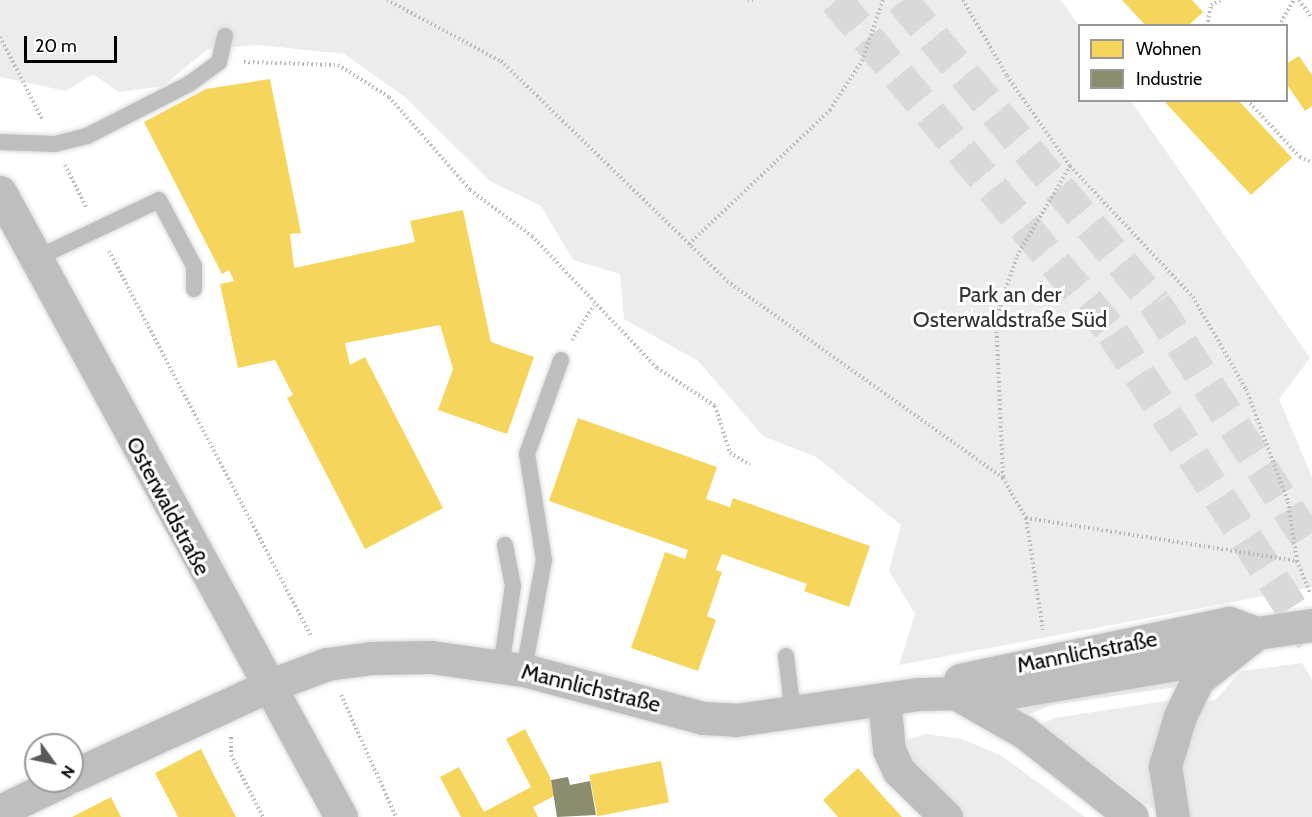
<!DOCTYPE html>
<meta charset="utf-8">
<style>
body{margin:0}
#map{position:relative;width:1312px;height:817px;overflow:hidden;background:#fff;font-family:Cabin,sans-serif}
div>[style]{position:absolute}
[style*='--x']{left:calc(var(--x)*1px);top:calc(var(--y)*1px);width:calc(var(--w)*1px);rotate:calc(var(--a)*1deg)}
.green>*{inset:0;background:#ececec}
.homes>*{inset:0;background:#f6d55c;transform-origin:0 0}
.industry>*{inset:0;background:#8c8c6e}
.highway-tunnel>*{height:33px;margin-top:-16.5px;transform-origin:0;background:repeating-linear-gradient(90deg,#d9d9d9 0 33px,transparent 0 49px)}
.path>*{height:4px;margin-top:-2px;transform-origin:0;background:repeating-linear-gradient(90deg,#b9b9b9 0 1.5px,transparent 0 4.5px)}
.roads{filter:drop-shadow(0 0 2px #dbdbdb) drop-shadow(0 0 2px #dbdbdb)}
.lane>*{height:16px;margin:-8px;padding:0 8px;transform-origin:8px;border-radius:8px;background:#bebebe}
.street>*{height:33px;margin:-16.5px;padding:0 16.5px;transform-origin:16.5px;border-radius:16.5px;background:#bebebe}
.highway>*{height:33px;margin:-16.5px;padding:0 16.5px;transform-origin:16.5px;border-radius:16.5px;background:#bebebe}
span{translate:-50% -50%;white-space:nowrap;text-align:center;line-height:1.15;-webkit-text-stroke:6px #fff;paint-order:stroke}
.park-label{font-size:22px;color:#333}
.street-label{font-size:22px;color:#000}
.legend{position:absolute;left:1078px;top:24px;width:210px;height:78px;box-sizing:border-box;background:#fff;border:2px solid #999;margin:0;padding:8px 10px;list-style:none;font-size:18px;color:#000}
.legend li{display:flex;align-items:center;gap:12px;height:30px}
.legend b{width:30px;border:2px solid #999}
.north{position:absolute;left:24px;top:733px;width:60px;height:60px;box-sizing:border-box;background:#fff;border:2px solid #999;border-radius:50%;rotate:123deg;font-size:16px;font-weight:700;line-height:24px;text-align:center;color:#000}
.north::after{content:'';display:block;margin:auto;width:21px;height:27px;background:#595959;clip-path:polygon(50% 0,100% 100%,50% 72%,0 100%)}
.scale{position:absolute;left:24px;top:36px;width:93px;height:27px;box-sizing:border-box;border:3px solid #000;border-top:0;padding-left:8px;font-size:18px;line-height:21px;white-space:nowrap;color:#000;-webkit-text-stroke:4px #fff;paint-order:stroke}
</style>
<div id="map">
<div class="green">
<div style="clip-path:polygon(0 0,1061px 0,1079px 26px,1080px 100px,1131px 101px,1310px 358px,1279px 399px,1312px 477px,1312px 587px,899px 665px,915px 614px,889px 571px,901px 525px,816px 457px,763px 436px,698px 361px,624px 319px,620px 274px,573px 260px,541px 206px,490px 181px,405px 97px,344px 54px,259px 45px,208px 49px,163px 86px,119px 92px,93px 74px,66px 91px,0 77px)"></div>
<div style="clip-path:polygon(1302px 663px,1312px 679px,1312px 817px,1187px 817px,1181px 756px,1197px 705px,1216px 699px,1241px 671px)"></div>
<div style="clip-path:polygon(1183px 674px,1177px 687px,1051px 705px,1028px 715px,1017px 701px)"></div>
<div style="clip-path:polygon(1172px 700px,1154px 810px,1042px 724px,1054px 718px)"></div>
<div style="clip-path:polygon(926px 734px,962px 739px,1002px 756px,1085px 817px,963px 817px,914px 760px,906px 740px)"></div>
</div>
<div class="homes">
<div style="clip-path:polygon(1122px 0,1192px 0,1203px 12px,1188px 26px,1146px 26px)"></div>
<div style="clip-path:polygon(1299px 56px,1312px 75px,1312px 106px,1305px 111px,1286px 83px,1286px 64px)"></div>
<div style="clip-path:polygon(270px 79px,301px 233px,290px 234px,294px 268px,415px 242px,410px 221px,463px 210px,491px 342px,534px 357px,507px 434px,438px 410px,453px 369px,440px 325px,345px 343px,350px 365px,365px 357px,443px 508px,365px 549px,287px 398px,293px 395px,275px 360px,238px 368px,220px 284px,234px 281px,229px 270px,222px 274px,144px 122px,206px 89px)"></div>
<div style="clip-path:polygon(1163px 100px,1238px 100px,1292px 158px,1251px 195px)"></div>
<div style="clip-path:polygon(578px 418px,717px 467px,706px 499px,730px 507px,733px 498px,870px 546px,849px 607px,804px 591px,807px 584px,722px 554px,716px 570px,722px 572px,707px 616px,716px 620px,698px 671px,631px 648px,665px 552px,685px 559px,688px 550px,549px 501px)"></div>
<div style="clip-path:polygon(525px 729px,550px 777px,554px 796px,533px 807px,538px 817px,461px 817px,440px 777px,459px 767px,484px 812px,531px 787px,506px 739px)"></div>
<div style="clip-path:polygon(201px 749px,217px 781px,236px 817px,178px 817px,155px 773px)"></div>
<div style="left:661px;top:761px;width:42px;height:73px;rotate:79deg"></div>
<div style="clip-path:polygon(858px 768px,881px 794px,902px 817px,838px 817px,823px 800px)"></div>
<div style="clip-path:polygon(111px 797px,121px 817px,72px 817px)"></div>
</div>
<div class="industry">
<div style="clip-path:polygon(568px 777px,570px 785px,590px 781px,596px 815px,557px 817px,551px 780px)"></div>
</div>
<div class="highway-tunnel">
<div style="--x:836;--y:0;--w:433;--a:50.2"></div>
<div style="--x:1113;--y:333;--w:365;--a:57"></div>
<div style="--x:902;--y:0;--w:395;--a:50.1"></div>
<div style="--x:1155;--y:303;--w:289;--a:57.1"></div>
</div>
<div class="path">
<div style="--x:387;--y:0;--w:129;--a:28.2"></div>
<div style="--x:501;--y:61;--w:315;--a:44.2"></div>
<div style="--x:727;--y:281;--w:339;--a:35.5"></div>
<div style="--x:1003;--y:478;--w:46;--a:60.1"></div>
<div style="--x:1026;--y:518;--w:274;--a:9"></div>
<div style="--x:748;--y:0;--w:5;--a:0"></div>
<div style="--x:963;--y:0;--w:88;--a:59.9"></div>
<div style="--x:1007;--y:76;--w:110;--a:55"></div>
<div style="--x:1070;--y:166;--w:180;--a:46.8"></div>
<div style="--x:1193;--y:297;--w:106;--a:60.1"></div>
<div style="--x:1246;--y:389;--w:121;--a:69.6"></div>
<div style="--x:1288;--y:502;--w:60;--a:81.3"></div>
<div style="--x:1297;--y:561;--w:35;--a:68"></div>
<div style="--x:1299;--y:0;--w:22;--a:54"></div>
<div style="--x:1207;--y:26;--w:21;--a:-79"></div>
<div style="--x:1211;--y:5;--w:11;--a:-27"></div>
<div style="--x:1279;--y:26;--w:30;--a:-60"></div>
<div style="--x:0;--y:37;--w:94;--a:62.9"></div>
<div style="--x:244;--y:62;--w:94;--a:1.8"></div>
<div style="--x:338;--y:65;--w:60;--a:32.1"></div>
<div style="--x:389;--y:97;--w:123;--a:48.9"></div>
<div style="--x:470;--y:190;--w:77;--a:36.6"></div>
<div style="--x:532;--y:236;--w:182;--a:46.6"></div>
<div style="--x:657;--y:368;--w:69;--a:33.2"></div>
<div style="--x:715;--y:406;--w:49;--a:72.3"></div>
<div style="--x:730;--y:453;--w:23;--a:31"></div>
<div style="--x:1247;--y:100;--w:78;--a:47.1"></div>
<div style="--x:1300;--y:157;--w:13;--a:23"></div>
<div style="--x:65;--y:165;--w:49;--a:63.4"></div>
<div style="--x:689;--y:244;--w:195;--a:-43.5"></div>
<div style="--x:830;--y:110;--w:59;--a:-56.9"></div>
<div style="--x:862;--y:61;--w:65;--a:-71"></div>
<div style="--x:109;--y:251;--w:436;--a:62.3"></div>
<div style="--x:572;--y:340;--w:41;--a:-57.8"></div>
<div style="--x:1003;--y:477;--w:158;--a:-92.5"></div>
<div style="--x:996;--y:319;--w:66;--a:-71.6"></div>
<div style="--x:1017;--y:256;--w:104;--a:-59.5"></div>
<div style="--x:1026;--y:518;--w:113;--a:81.4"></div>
<div style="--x:341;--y:695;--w:134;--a:65.7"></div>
<div style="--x:231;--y:737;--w:18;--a:90"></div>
<div style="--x:231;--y:755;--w:70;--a:62.7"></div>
</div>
<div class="roads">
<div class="lane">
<div style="--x:0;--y:142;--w:55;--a:2.1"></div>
<div style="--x:55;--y:144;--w:33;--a:-14"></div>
<div style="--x:87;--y:136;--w:114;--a:-27"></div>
<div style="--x:189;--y:84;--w:37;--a:-36"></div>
<div style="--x:219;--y:62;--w:27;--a:-77"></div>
<div style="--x:35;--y:259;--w:137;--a:-25.4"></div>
<div style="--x:159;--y:200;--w:75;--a:62.1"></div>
<div style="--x:194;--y:266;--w:23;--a:90"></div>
<div style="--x:786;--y:656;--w:57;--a:83"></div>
<div style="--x:501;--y:667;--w:82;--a:-81.6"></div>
<div style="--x:513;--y:586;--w:42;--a:-101"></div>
<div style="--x:524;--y:670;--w:112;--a:-79.7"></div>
<div style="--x:544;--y:560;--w:107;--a:-99.1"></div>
<div style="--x:527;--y:454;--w:100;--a:-70.1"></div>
</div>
<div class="street">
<div style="--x:0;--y:192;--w:712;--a:61.38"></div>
<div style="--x:960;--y:680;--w:275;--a:-12"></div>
<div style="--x:1229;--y:623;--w:30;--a:20"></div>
<div style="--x:884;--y:699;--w:51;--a:84.4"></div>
<div style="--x:889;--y:750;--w:23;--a:65"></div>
<div style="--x:899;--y:771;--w:66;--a:44.4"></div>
<div style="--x:72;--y:776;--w:213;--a:-24.6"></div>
<div style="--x:266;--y:687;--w:65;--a:-20.7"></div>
<div style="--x:327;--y:664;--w:44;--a:-7.8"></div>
<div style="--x:371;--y:658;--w:60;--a:-1"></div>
<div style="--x:431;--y:657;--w:94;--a:8"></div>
<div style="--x:524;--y:670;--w:185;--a:15"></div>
<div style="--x:703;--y:718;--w:33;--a:3"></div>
<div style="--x:736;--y:720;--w:185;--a:-8.1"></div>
<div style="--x:919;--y:694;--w:91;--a:-1.3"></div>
<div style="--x:1010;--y:692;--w:209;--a:-9.6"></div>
<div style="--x:1216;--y:657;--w:48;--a:-30.3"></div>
<div style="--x:1257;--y:633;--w:56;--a:-8.3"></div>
<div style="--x:0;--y:811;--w:69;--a:-25.8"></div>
</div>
<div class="highway">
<div style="--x:955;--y:693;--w:79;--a:29.5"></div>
<div style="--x:1024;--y:732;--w:137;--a:38.2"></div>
<div style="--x:1173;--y:817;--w:52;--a:-98.9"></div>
<div style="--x:1165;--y:766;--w:52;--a:-73.3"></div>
<div style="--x:1180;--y:716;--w:41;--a:-64.1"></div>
<div style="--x:1198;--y:679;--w:75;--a:-37.9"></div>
</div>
</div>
<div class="park-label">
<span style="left:1010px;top:307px">Park an der<br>Osterwaldstraße Süd</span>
</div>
<div class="street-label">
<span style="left:168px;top:506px;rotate:62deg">Osterwaldstraße</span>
<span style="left:1087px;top:652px;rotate:-11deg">Mannlichstraße</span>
<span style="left:591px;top:688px;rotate:14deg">Mannlichstraße</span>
</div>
<ul class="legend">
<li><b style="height:16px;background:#f6d55c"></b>Wohnen</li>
<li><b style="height:16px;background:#8c8c6e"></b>Industrie</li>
</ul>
<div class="north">N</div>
<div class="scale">20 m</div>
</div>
